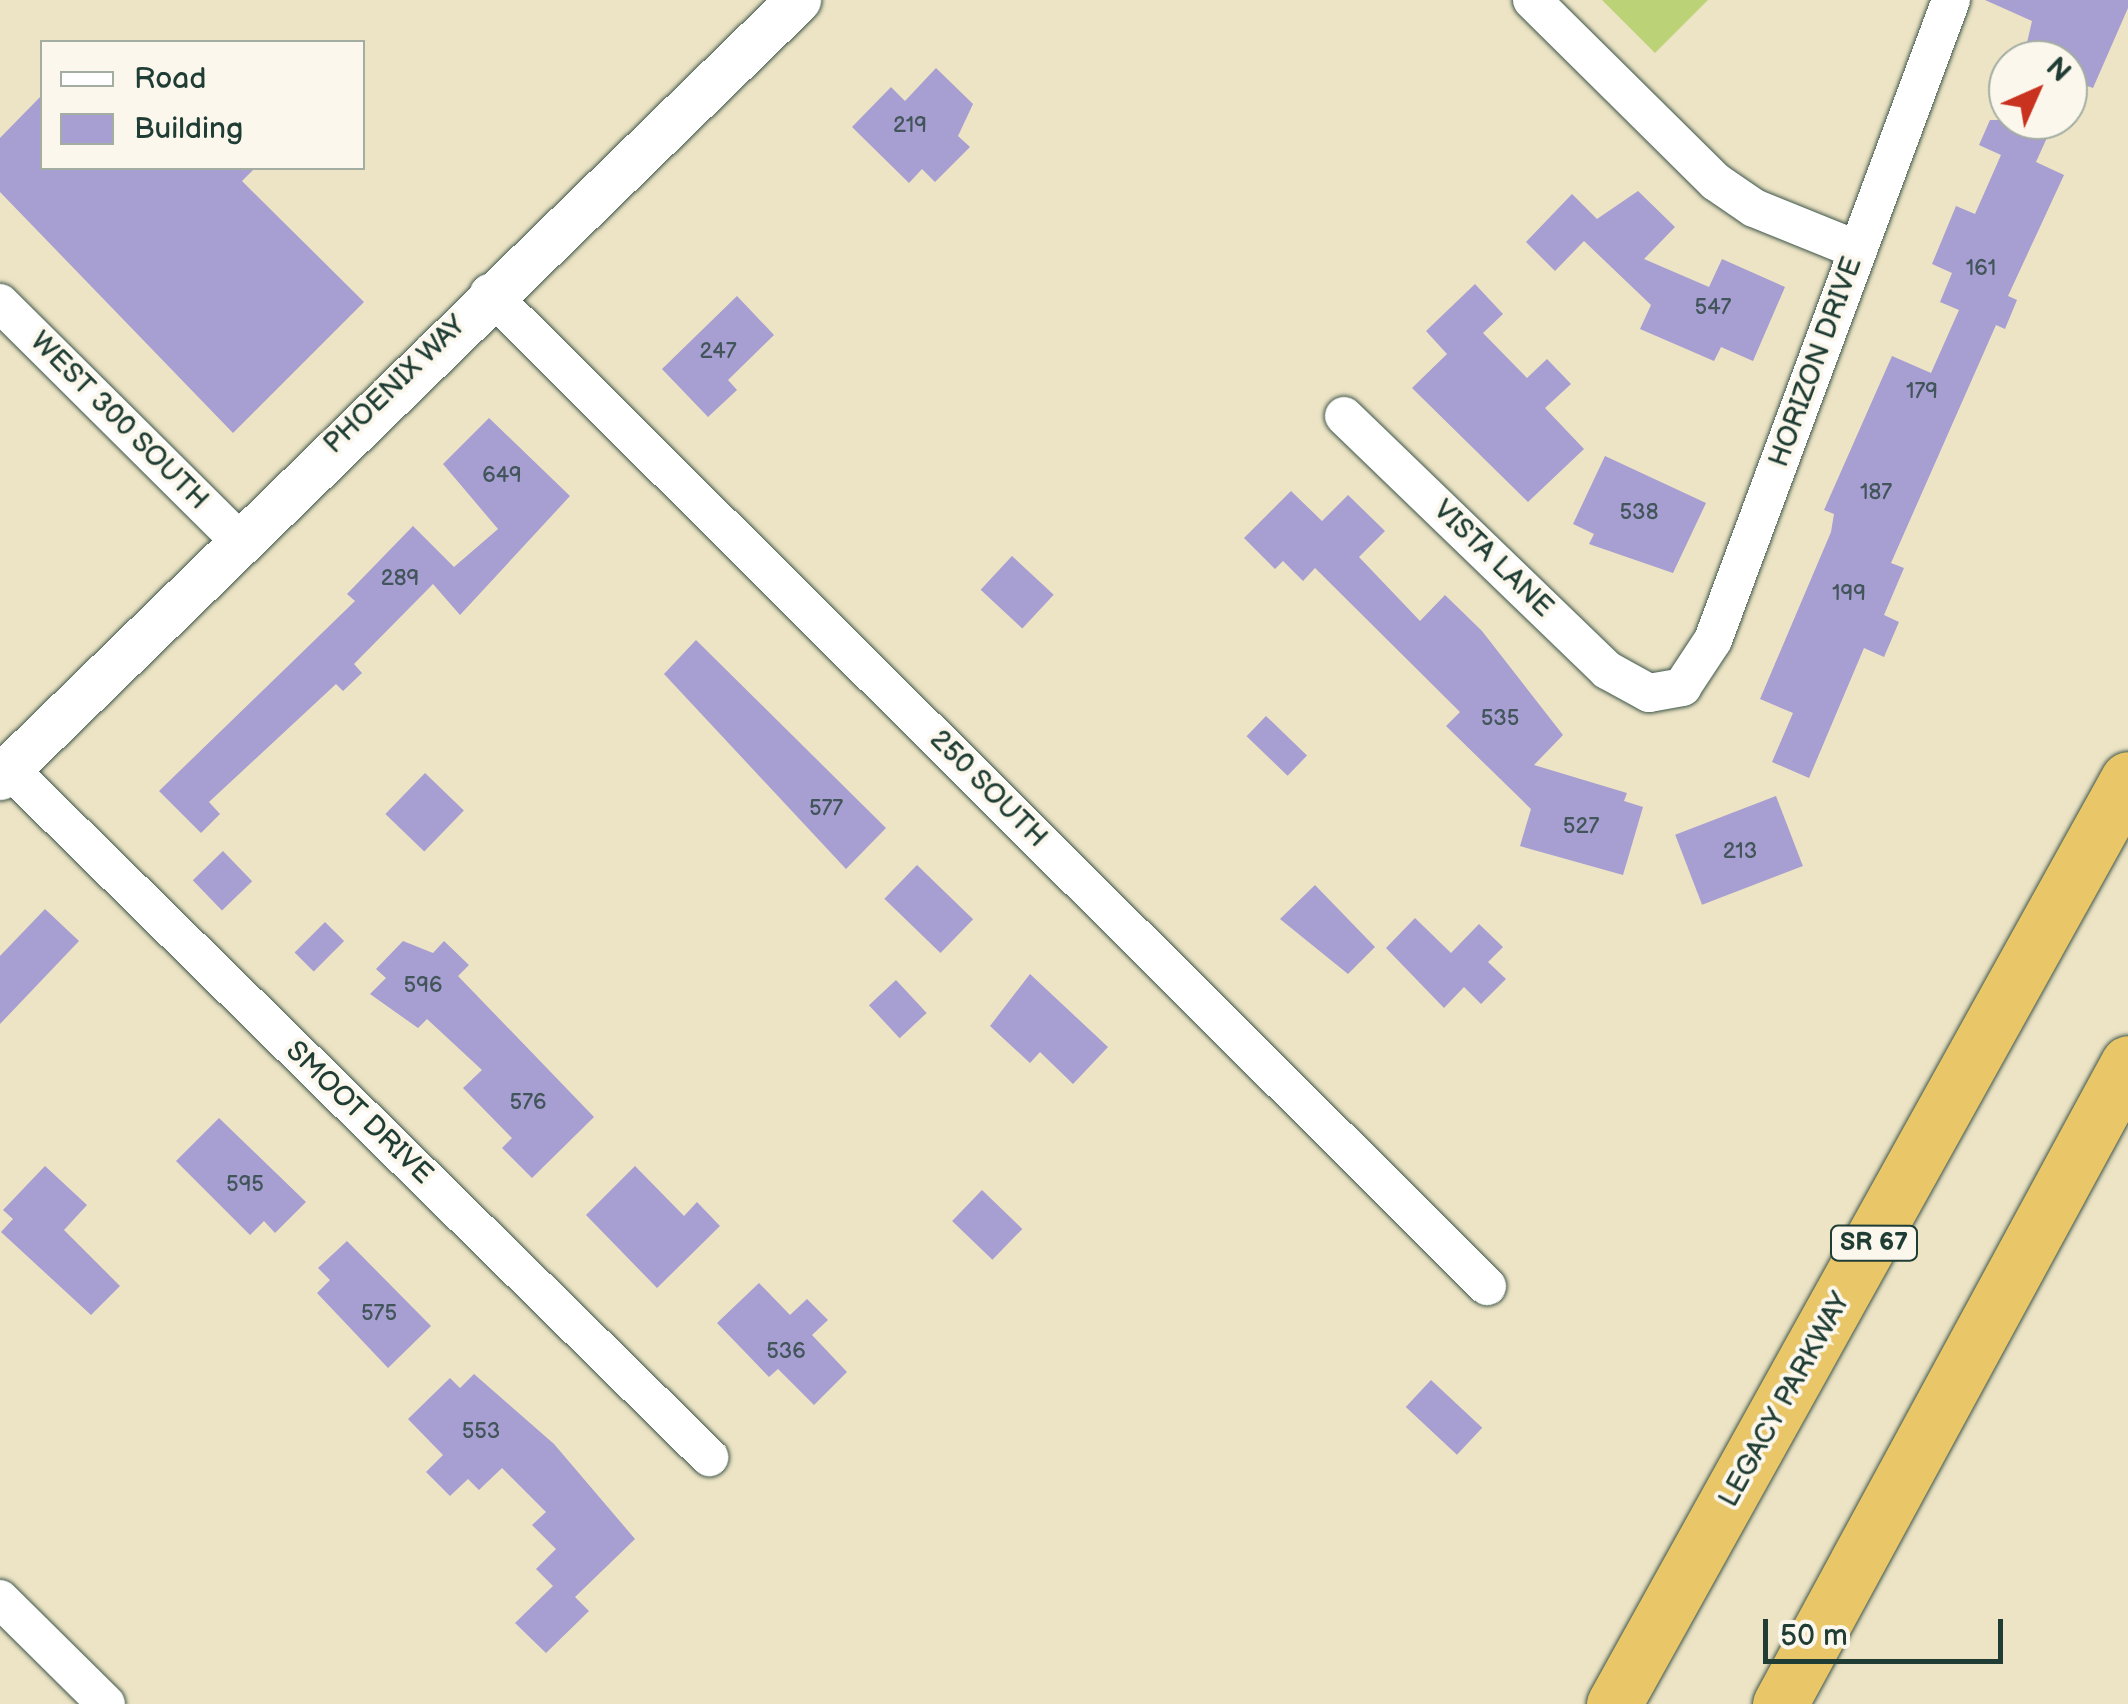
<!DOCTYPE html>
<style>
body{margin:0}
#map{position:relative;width:2128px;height:1704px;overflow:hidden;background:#ede4c5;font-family:"Balsamiq Sans",sans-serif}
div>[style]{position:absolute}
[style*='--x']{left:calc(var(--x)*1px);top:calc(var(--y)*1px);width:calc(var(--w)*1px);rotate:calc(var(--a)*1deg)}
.green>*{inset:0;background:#bbd277}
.building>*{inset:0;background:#a79ed1;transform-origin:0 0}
.roads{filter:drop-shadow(0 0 2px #3e564a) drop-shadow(0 0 2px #3e564a)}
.minor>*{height:38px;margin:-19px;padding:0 19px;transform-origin:19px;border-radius:19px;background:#fff}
.tertiary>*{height:45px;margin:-22.5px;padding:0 22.5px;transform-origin:22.5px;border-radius:22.5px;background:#fff}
.motorway>*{height:55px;margin:-27.5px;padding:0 27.5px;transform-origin:27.5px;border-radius:27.5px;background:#e9c769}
span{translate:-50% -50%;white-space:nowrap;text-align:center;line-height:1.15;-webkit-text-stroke:8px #fbf7ec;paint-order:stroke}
.number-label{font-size:22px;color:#41555b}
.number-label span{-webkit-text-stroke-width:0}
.shield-label span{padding:2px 8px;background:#fbf7ec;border:2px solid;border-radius:8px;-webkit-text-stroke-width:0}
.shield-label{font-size:25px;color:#1f3d34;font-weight:700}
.street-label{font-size:28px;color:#1f3d34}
.legend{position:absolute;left:40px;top:40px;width:325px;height:130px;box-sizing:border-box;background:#fbf7ec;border:2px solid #a3ada2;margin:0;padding:12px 18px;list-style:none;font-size:30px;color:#1f3d34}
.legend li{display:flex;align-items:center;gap:20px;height:50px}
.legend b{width:50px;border:2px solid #a3ada2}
.north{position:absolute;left:1988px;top:40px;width:100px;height:100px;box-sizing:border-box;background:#fbf7ec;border:2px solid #a3ada2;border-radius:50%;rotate:45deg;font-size:28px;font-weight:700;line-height:40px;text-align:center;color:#1f3d34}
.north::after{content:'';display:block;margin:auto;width:35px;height:45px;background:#c8321e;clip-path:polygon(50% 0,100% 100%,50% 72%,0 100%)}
.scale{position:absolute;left:1763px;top:1619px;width:240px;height:45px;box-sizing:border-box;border:5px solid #1f3d34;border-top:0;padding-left:12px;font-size:30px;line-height:35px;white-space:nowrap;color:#1f3d34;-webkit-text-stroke:8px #fbf7ec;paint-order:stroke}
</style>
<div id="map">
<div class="green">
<div style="clip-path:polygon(1602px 0,1708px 0,1655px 53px)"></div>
</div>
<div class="building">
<div style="clip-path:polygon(1985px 0,2128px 0,2128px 8px,2093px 88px,2068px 79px,2068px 60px,2023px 60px,2032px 21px)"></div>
<div style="clip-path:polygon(936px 68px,973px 104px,958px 136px,970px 147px,935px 182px,922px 169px,909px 183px,852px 127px,891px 87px,905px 101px)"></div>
<div style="clip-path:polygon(42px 95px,42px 168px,255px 168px,242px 181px,364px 302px,233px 433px,0 192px,0 138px)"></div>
<div style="clip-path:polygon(1990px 120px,2055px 120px,2036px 162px,2064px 175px,2008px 296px,2017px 300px,2005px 329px,1996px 325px,1891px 563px,1904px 568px,1884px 615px,1899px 622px,1884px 657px,1864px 648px,1809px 778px,1772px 762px,1793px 713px,1760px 699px,1831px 532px,1834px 514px,1824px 510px,1892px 356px,1931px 373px,1959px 310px,1940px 302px,1952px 273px,1932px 264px,1956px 206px,1975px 214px,2001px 155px,1979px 145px)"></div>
<div style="clip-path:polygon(1638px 191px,1675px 227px,1644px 259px,1709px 287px,1722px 259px,1785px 287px,1753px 361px,1721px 347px,1714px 361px,1640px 329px,1651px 305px,1584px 241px,1555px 271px,1526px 242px,1572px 194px,1597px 219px)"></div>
<div style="clip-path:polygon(1475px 284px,1503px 314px,1483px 333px,1527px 378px,1547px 359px,1571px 384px,1545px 408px,1584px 449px,1528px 502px,1412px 388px,1447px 354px,1426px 331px)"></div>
<div style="clip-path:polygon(737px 296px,774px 335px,728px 380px,737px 390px,708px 417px,662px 369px)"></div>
<div style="clip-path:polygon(489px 418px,570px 496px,460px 615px,433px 584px,354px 664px,362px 673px,343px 691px,336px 684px,209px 802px,220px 814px,201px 833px,159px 791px,355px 601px,347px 594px,413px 526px,454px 567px,498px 529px,443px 464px)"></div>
<div style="clip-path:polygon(1605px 456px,1706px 503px,1673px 573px,1589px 544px,1594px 534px,1573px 524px)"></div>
<div style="clip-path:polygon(1291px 491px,1322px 521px,1348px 495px,1385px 531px,1359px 557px,1420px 621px,1445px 595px,1482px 631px,1563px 735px,1534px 765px,1627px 793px,1624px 801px,1643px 807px,1623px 875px,1520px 846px,1531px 809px,1446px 726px,1460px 712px,1315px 568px,1303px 581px,1283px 561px,1275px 569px,1244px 538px)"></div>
<div style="left:1012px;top:556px;width:57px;height:46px;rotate:43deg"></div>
<div style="clip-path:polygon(696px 640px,886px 828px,846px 869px,664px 674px)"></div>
<div style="left:1266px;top:716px;width:57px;height:28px;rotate:44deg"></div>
<div style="left:425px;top:773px;width:54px;height:57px;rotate:44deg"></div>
<div style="left:1776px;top:796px;width:75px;height:108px;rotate:69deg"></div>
<div style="left:223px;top:851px;width:42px;height:42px;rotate:46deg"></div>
<div style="left:917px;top:865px;width:78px;height:47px;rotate:44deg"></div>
<div style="clip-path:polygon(1315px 885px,1375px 947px,1348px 974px,1280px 919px)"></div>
<div style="clip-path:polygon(45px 909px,79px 941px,0 1024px,0 956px)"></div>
<div style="clip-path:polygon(1415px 918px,1451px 953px,1479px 924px,1503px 947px,1488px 962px,1506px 979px,1481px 1004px,1464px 987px,1444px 1008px,1386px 948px)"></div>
<div style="left:325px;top:922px;width:27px;height:43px;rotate:45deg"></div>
<div style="clip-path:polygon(403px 941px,433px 953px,444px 941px,469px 965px,458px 976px,594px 1117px,532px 1178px,502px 1148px,512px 1138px,463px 1088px,482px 1070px,427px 1019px,418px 1028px,370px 994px,386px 978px,376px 969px)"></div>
<div style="clip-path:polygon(1030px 974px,1108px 1047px,1073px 1084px,1040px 1052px,1030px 1063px,990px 1026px)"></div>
<div style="left:896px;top:980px;width:45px;height:37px;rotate:47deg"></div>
<div style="clip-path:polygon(219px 1118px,306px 1202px,275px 1233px,264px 1221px,250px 1235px,176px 1161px)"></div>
<div style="clip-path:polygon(45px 1166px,87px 1205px,64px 1230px,120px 1286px,91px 1315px,1px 1232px,13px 1219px,3px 1210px)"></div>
<div style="clip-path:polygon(635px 1166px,684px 1216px,697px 1202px,720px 1226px,657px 1288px,586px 1215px)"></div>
<div style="left:982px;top:1190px;width:56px;height:43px;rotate:44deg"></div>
<div style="clip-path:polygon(347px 1241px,431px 1326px,388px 1368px,317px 1293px,330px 1280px,318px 1268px)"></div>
<div style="clip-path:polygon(759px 1283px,790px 1315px,807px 1299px,828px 1320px,812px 1335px,847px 1372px,814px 1405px,778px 1369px,769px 1377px,717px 1323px)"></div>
<div style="clip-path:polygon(474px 1374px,554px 1444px,635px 1539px,575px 1597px,589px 1611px,546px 1653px,515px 1623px,553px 1586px,536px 1569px,556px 1549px,532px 1525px,546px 1512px,502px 1468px,479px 1490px,468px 1479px,450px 1496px,426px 1472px,443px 1455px,408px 1419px,450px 1378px,460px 1388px)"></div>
<div style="left:1431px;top:1380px;width:70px;height:37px;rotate:43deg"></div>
</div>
<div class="roads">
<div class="minor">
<div style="--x:1532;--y:0;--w:259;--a:44.7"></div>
<div style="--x:1716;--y:182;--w:46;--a:34.4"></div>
<div style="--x:1754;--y:208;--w:112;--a:22"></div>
<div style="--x:489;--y:293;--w:1408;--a:44.86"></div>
<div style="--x:0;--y:303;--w:335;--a:44.8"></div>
<div style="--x:1344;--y:416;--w:366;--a:44"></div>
<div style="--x:1607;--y:670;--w:48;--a:28.7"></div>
<div style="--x:1649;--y:693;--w:34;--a:-10"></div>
<div style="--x:1682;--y:687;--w:56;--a:-56.6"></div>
<div style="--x:1713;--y:640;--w:683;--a:-69.6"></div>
<div style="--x:9;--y:769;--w:982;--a:44.5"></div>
<div style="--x:0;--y:1599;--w:149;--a:44.7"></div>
</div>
<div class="tertiary">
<div style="--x:0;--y:777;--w:1114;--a:-44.24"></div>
</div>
<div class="motorway">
<div style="--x:1614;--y:1704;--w:1058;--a:-60.94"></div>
<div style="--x:1780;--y:1704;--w:729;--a:-61.5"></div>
</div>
</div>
<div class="number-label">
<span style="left:910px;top:126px">219</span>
<span style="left:1981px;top:269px">161</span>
<span style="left:1713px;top:308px">547</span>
<span style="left:718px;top:352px">247</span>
<span style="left:1922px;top:392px">179</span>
<span style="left:502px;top:476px">649</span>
<span style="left:1876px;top:493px">187</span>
<span style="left:1639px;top:513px">538</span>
<span style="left:400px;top:579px">289</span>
<span style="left:1849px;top:594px">199</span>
<span style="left:1500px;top:719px">535</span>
<span style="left:826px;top:809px">577</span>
<span style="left:1581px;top:827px">527</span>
<span style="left:1740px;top:852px">213</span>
<span style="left:423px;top:986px">596</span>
<span style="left:528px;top:1103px">576</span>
<span style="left:245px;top:1185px">595</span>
<span style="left:379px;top:1314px">575</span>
<span style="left:786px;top:1352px">536</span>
<span style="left:481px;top:1432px">553</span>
</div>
<div class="shield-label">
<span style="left:1874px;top:1243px">SR 67</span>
</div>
<div class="street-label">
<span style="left:1816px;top:362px;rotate:-70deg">HORIZON DRIVE</span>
<span style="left:395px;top:385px;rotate:-44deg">PHOENIX WAY</span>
<span style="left:119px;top:421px;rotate:45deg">WEST 300 SOUTH</span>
<span style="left:1493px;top:559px;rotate:44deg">VISTA LANE</span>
<span style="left:988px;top:789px;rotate:45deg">250 SOUTH</span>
<span style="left:359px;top:1113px;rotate:44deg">SMOOT DRIVE</span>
<span style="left:1785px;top:1400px;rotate:-61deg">LEGACY PARKWAY</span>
</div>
<ul class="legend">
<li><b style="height:12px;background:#fff"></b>Road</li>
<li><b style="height:28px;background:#a79ed1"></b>Building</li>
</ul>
<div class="north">N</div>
<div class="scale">50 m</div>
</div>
